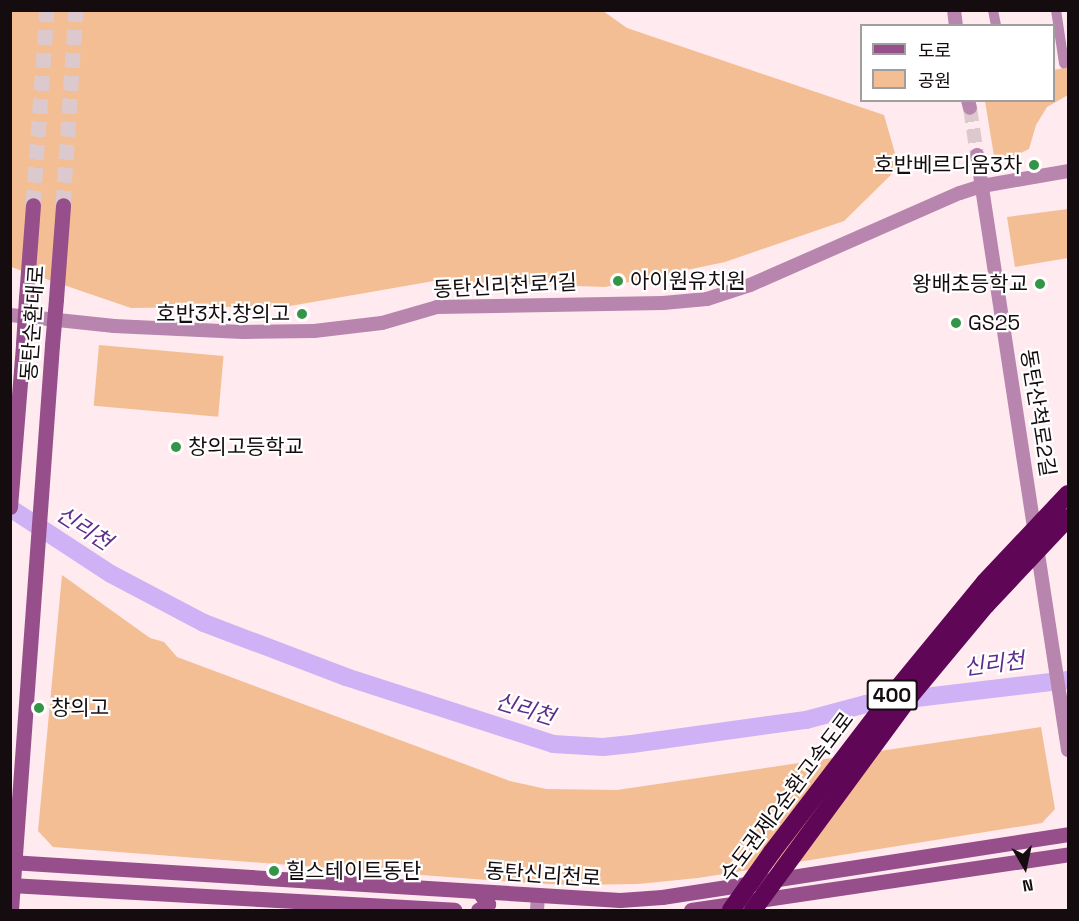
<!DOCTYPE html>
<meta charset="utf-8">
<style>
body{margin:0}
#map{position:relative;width:1079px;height:921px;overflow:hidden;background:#ffeaef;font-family:"Space Grotesk","Noto Sans KR",sans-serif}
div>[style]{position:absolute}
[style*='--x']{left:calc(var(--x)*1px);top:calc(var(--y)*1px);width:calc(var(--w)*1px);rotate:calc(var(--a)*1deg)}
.green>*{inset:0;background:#f3be93;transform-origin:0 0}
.river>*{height:18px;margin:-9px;padding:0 9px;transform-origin:9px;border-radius:9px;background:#cfb2f5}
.tertiary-tunnel>*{height:14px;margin-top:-7px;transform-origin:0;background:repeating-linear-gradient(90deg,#dcc9cd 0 14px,transparent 0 21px)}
.secondary-tunnel>*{height:15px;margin-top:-7.5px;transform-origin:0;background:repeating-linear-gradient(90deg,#dcc9cd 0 15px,transparent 0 23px)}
.minor>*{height:10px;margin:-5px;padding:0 5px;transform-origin:5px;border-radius:5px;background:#b785ae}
.tertiary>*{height:14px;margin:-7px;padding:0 7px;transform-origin:7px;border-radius:7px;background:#b785ae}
.secondary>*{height:15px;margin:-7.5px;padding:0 7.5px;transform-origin:7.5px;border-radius:7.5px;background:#974f8c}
.secondary-bridge>*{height:15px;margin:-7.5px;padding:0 7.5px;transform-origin:7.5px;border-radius:7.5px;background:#974f8c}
.motorway-bridge>*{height:18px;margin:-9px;padding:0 9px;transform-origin:9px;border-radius:9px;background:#5f0657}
.dots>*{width:16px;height:16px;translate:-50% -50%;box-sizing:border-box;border:3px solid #fff;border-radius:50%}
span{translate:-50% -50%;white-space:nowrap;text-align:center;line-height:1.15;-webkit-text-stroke:4.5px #fff;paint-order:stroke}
.shield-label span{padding:2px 4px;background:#fff;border:2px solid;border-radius:4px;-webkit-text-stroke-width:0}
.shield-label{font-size:20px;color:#140c0e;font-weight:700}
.poi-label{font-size:21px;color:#140c0e}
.right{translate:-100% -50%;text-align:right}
.left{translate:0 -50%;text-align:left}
.street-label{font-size:21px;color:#140c0e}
.water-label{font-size:22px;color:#5d2c8c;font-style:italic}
.frame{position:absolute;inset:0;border:12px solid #140c0e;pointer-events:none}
.legend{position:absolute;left:860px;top:24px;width:195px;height:78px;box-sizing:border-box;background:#fff;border:2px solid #a19e9f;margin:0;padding:8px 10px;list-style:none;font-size:18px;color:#140c0e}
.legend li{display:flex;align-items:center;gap:12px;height:30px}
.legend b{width:30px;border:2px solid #a19e9f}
.north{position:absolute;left:995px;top:837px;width:60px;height:60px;-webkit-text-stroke:4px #fff;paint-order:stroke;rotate:171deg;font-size:16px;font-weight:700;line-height:24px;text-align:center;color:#140c0e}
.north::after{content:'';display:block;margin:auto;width:21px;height:27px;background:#140c0e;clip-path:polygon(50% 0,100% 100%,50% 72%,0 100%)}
</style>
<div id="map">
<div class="green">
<div style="clip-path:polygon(11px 11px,603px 11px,627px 28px,884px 115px,899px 167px,844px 221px,725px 262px,605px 287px,434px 281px,290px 306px,131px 308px,11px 267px)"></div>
<div style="clip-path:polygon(1068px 67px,1068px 95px,1047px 107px,1036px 125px,1029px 149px,1006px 160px,994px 156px,985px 101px,1054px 100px,1054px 70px)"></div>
<div style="clip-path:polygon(1068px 209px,1068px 258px,1015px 267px,1007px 217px)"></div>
<div style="left:99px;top:345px;width:125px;height:61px;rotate:5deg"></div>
<div style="clip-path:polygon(62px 575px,150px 638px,164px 642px,177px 657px,510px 781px,546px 789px,617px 790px,1041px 727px,1055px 809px,1042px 823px,698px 878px,638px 884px,571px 885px,512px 882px,53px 847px,38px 831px)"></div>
</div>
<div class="river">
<div style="--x:10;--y:508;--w:121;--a:33.2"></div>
<div style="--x:111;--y:574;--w:105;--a:27.8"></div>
<div style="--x:204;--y:623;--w:152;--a:20.8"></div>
<div style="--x:346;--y:677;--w:218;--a:17.9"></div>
<div style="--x:553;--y:744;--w:50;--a:3.4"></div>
<div style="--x:603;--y:747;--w:29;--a:-6"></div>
<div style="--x:632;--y:744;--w:176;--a:-7.9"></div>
<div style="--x:806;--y:720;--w:62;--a:-14.9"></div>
<div style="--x:866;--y:704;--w:203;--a:-6.8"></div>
</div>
<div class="tertiary-tunnel">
<div style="--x:970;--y:108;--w:48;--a:81.5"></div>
</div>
<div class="secondary-tunnel">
<div style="--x:33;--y:205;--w:196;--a:-85.9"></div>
<div style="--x:63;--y:205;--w:195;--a:-86.2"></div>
</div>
<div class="minor">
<div style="--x:993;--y:10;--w:16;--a:79"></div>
<div style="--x:1056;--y:10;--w:54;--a:81.4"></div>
</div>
<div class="tertiary">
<div style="--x:954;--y:10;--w:16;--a:83"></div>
<div style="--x:968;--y:100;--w:8;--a:76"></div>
<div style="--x:977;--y:155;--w:602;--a:81.3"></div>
<div style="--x:10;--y:315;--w:105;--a:6"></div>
<div style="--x:114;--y:326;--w:129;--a:2.7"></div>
<div style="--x:243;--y:332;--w:71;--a:-0.8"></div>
<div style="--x:314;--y:331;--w:68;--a:-6.7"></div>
<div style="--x:382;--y:323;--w:57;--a:-16.2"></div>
<div style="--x:437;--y:307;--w:226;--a:-1"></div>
<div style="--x:663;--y:303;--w:44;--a:-5.2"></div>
<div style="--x:707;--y:299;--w:45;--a:-18"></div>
<div style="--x:750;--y:285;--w:229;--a:-23.7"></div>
<div style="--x:960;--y:193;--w:23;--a:-18"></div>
<div style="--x:982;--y:186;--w:87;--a:-9.9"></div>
<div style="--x:537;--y:910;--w:14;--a:-86"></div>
</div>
<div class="secondary">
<div style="--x:26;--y:298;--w:93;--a:-85.7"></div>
<div style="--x:56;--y:299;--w:94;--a:-85.7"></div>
<div style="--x:10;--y:507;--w:164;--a:-85.4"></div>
<div style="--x:10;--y:862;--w:611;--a:3.56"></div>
<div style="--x:620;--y:900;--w:42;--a:-4.1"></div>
<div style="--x:662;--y:897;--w:411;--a:-8.8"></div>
<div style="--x:10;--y:885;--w:445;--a:3.2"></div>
<div style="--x:11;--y:910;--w:566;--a:-85.85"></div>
<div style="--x:478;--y:910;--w:12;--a:-31"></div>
<div style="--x:488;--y:904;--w:15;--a:-127"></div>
<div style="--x:691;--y:910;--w:381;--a:-8.4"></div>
</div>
<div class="secondary-bridge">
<div style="--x:23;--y:344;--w:46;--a:-86.3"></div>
<div style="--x:52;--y:345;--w:46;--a:-85"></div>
</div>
<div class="motorway-bridge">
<div style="--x:731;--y:910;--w:71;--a:-54.7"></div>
<div style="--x:772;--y:852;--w:199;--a:-52.6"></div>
<div style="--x:893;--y:694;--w:145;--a:-50.6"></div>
<div style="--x:985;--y:582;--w:121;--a:-46.7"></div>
<div style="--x:753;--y:910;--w:267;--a:-53.7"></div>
<div style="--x:911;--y:695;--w:117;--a:-50.2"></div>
<div style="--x:986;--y:605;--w:120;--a:-46.7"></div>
</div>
<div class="dots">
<div style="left:1034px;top:165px;background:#349549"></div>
<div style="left:618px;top:281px;background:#349549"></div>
<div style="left:1040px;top:284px;background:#349549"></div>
<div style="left:302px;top:314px;background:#349549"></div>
<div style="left:956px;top:323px;background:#349549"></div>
<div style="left:176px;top:447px;background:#349549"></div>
<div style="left:39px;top:708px;background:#349549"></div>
<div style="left:274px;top:871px;background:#349549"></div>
</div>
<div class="shield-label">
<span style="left:892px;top:695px">400</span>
</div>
<div class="poi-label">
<span class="right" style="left:1022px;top:165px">호반베르디움3차</span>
<span class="left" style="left:630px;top:281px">아이원유치원</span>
<span class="right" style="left:1028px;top:284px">왕배초등학교</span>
<span class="right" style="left:290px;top:314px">호반3차.창의고</span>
<span class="left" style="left:968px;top:323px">GS25</span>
<span class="left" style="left:188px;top:447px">창의고등학교</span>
<span class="left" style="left:51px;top:708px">창의고</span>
<span class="left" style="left:286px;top:871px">힐스테이트동탄</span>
</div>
<div class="street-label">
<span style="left:505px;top:286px;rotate:-3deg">동탄신리천로1길</span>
<span style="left:33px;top:323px;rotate:-86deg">동탄순환대로</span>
<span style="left:1038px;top:413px;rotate:81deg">동탄산척로2길</span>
<span style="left:787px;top:797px;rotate:-53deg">수도권제2순환고속도로</span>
<span style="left:543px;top:875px;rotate:4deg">동탄신리천로</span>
</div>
<div class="water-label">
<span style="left:84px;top:528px;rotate:33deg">신리천</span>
<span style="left:994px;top:664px;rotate:-7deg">신리천</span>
<span style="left:525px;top:709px;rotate:17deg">신리천</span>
</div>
<div class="frame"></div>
<ul class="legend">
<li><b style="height:8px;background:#974f8c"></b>도로</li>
<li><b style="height:16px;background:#f3be93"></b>공원</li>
</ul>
<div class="north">N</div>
</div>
